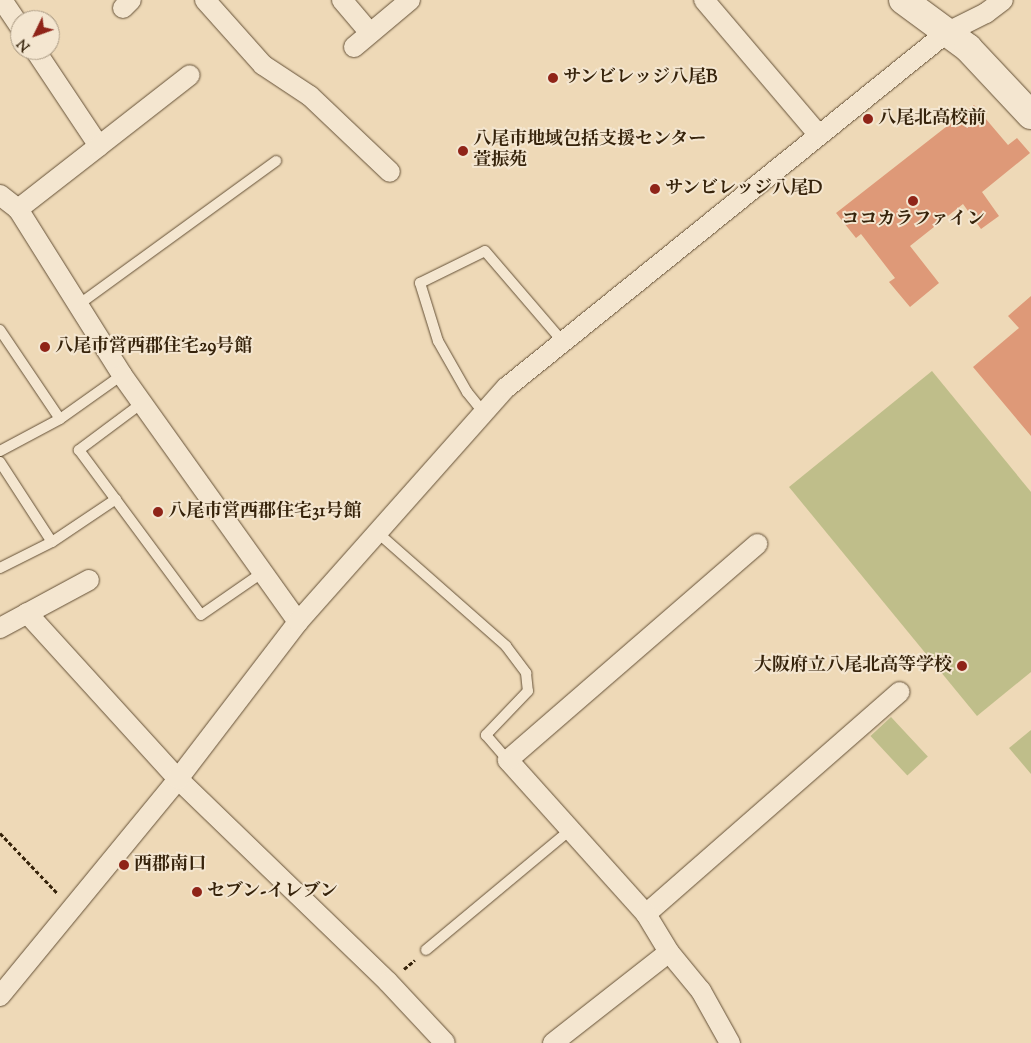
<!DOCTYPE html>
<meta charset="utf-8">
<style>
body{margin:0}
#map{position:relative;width:1031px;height:1043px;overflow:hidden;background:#eed9b7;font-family:"Sorts Mill Goudy","Noto Serif JP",serif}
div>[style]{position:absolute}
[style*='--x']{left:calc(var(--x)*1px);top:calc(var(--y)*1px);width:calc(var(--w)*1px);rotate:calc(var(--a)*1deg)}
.green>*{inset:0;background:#bfbe8a;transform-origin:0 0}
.building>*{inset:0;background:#de9978}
.path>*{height:3px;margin-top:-1.5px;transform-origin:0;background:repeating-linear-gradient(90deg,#36230b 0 4px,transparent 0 6.5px)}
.roads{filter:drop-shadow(0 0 1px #645036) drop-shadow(0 0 1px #645036)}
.lane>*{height:10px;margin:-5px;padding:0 5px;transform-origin:5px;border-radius:5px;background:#f4e6d0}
.street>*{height:20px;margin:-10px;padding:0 10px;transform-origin:10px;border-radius:10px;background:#f4e6d0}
.secondary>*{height:28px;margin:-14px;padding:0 14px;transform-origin:14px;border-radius:14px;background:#f4e6d0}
.dots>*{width:14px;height:14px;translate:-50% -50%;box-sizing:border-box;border:2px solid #f4e6d0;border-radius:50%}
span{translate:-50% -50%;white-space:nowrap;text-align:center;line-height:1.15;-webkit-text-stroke:4px #f4e6d0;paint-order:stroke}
.poi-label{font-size:18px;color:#36230b;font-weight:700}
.left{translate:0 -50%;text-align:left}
.right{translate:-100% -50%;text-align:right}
.north{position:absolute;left:10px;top:10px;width:50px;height:50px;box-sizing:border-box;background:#f4e6d0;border:1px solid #a89881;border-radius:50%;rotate:228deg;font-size:14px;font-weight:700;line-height:20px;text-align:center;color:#36230b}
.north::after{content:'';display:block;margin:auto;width:18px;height:22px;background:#8f2418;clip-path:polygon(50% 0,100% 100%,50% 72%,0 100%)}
</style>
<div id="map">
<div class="green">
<div style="clip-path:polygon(932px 371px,1031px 492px,1031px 672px,977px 716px,789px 487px)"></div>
<div style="left:891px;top:717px;width:54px;height:28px;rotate:47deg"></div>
<div style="clip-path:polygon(1031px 730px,1031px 774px,1009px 748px)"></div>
</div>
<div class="building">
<div style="clip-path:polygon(974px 105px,1008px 145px,1017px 138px,1030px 153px,982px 192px,999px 216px,981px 229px,963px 204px,910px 246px,939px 283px,910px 307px,889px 282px,895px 278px,861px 234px,856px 238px,836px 213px)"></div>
<div style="clip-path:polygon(1031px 296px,1031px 436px,973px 367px,1019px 328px,1008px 316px)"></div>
</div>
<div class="path">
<div style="--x:0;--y:833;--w:84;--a:46.4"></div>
<div style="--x:404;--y:969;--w:14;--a:-39"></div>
</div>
<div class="roads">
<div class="lane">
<div style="--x:78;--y:305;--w:245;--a:-36"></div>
<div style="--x:0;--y:330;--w:107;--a:56"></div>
<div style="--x:60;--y:419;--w:76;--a:-35.4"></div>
<div style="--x:142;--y:403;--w:79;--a:143.3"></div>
<div style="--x:79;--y:450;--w:205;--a:53.5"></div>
<div style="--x:201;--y:615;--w:75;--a:-34.7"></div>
<div style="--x:484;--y:413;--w:27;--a:-129"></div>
<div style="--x:467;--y:392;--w:59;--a:-119.6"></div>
<div style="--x:438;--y:341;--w:61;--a:-107.2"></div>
<div style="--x:420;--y:283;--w:72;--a:-26.2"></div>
<div style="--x:485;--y:251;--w:120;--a:49.4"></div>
<div style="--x:0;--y:451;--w:68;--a:-28.1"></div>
<div style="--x:0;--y:462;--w:95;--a:57"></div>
<div style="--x:52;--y:542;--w:77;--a:-33.9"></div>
<div style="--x:378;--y:533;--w:171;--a:41.4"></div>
<div style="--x:506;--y:646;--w:34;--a:53"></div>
<div style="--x:526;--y:673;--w:18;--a:84"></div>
<div style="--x:528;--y:691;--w:61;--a:133.7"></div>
<div style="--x:486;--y:735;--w:33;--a:49"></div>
<div style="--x:0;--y:568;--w:58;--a:-26.6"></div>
<div style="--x:426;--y:950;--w:187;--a:-39.8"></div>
</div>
<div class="street">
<div style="--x:2;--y:0;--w:32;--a:56"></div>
<div style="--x:205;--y:0;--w:87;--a:48.3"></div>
<div style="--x:263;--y:65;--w:56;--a:33.4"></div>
<div style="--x:310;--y:96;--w:110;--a:43.5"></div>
<div style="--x:342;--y:0;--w:43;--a:49.7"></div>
<div style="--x:704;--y:0;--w:177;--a:49.6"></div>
<div style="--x:123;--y:8;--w:11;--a:-45"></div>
<div style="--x:354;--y:47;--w:73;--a:-40"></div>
<div style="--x:35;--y:50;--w:115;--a:56.3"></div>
<div style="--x:99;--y:146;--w:103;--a:142.1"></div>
<div style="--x:18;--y:209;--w:196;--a:57.9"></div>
<div style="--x:122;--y:375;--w:303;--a:54.5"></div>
<div style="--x:99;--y:146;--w:115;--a:-38"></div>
<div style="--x:0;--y:195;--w:23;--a:38"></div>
<div style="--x:27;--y:613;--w:224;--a:47.7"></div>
<div style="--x:178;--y:779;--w:292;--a:44"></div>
<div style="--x:388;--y:982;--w:83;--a:46.9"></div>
<div style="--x:0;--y:628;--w:101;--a:-28.3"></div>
<div style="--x:646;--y:914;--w:337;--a:-41.2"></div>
<div style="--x:0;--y:996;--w:281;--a:-50.6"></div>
<div style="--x:178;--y:779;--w:198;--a:-52.6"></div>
<div style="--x:298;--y:622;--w:314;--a:-48.4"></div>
<div style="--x:507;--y:387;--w:564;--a:-38.88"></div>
<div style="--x:946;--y:33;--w:45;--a:-26.6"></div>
<div style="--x:986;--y:13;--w:21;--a:-37"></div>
<div style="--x:553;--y:1043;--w:147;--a:-38.1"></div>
<div style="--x:730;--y:1043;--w:60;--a:-119.1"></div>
<div style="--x:701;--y:991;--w:50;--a:-129.4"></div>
<div style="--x:669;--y:952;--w:44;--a:-121.2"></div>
<div style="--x:646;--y:914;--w:207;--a:-131.9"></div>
<div style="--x:508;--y:760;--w:330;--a:-40.9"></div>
</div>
<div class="secondary">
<div style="--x:903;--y:0;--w:81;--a:36.4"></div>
<div style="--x:968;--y:48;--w:92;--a:46.8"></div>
</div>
</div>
<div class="dots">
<div style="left:553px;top:78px;background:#8f2418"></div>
<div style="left:868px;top:119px;background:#8f2418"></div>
<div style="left:463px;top:151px;background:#8f2418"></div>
<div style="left:655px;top:189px;background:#8f2418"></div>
<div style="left:913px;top:201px;background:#8f2418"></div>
<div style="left:45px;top:347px;background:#8f2418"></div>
<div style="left:158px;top:512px;background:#8f2418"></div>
<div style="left:962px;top:666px;background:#8f2418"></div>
<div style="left:124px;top:865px;background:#8f2418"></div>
<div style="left:197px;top:892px;background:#8f2418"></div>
</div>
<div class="poi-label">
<span class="left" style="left:563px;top:78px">サンビレッジ八尾B</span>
<span class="left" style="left:878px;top:119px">八尾北高校前</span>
<span class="left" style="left:473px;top:151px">八尾市地域包括支援センター<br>萱振苑</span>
<span class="left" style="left:665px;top:189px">サンビレッジ八尾D</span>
<span style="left:913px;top:220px">ココカラファイン</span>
<span class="left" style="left:55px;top:347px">八尾市営西郡住宅29号館</span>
<span class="left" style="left:168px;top:512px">八尾市営西郡住宅31号館</span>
<span class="right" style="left:952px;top:666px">大阪府立八尾北高等学校</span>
<span class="left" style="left:134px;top:865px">西郡南口</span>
<span class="left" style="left:207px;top:892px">セブン-イレブン</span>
</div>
<div class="north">N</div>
</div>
